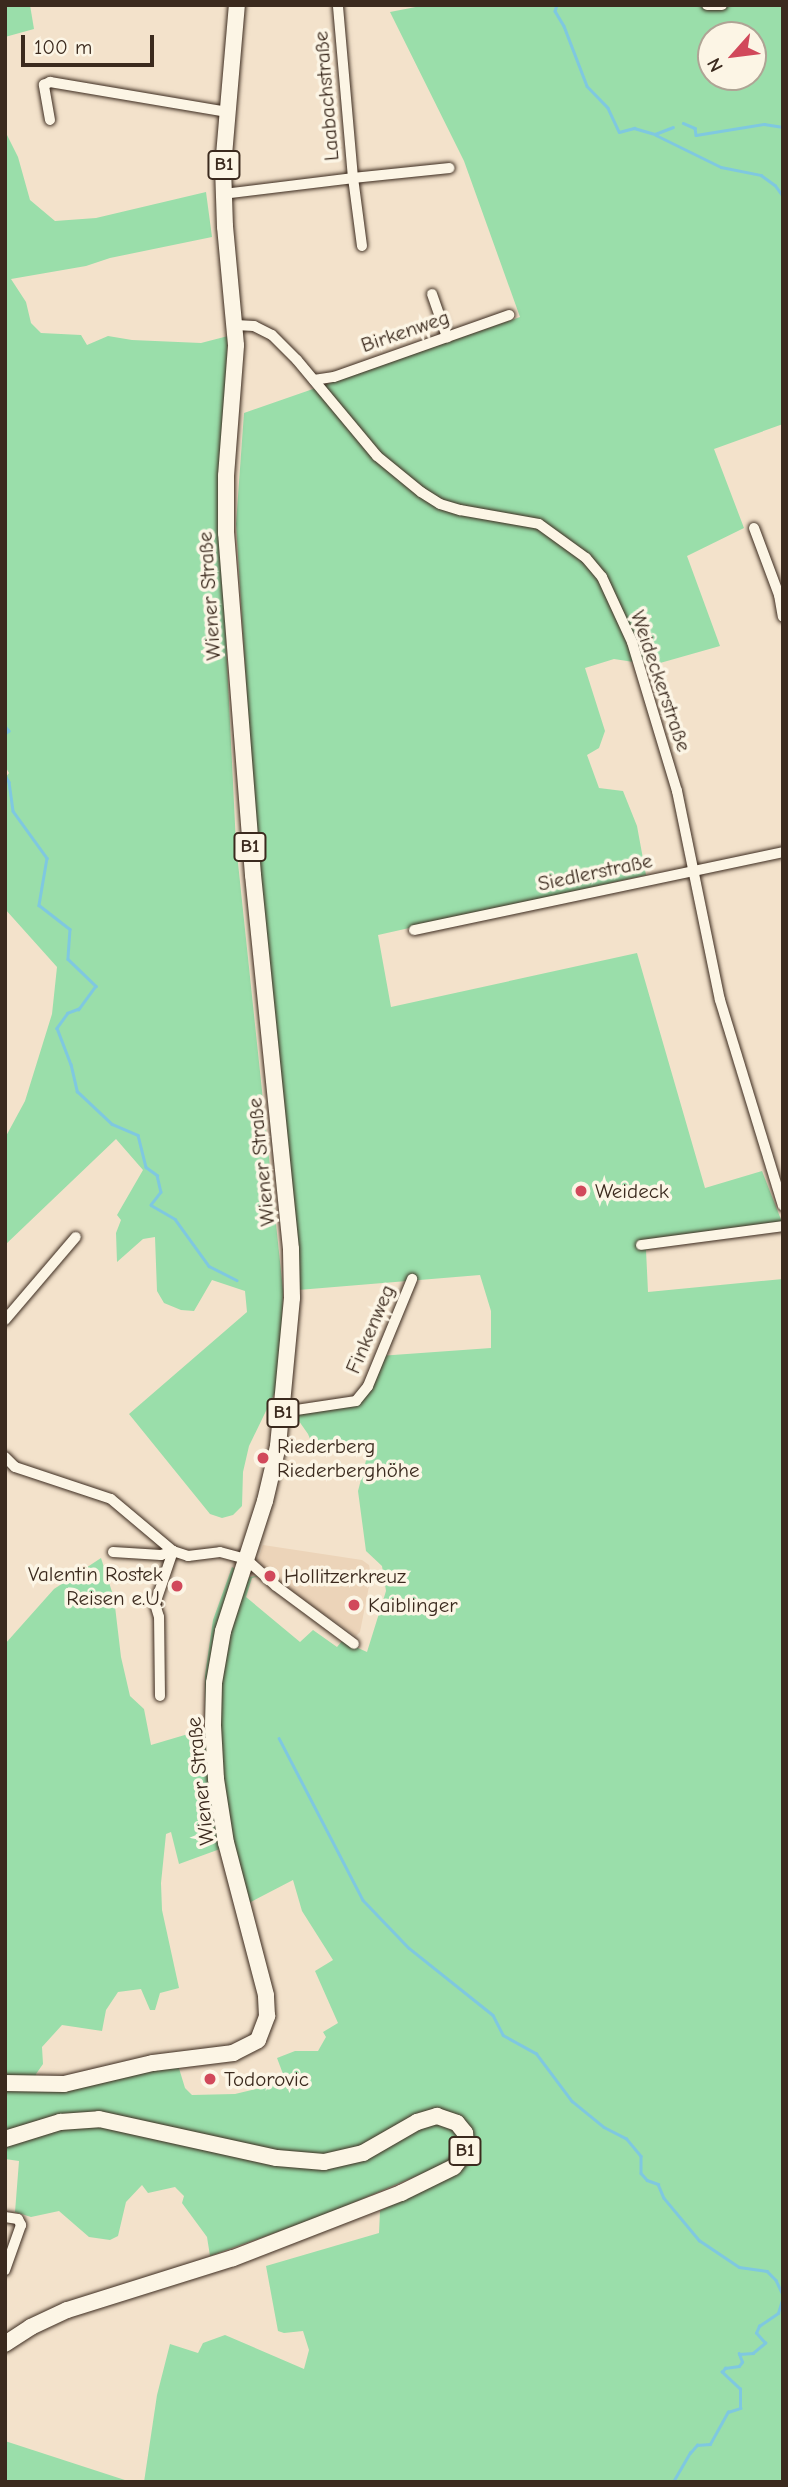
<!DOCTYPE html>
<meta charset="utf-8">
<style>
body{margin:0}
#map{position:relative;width:788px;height:2487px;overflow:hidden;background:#f3e2cb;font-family:"Comic Neue",sans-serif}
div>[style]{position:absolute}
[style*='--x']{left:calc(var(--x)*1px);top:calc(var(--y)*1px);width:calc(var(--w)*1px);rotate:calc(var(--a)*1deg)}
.built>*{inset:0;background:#ecd4b9}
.green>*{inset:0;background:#9adeaa}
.stream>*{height:2.5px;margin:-1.25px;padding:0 1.25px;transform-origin:1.25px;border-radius:1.25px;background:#7fc8e0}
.roads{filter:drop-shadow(0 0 2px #3b2a1e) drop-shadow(0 0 2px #3b2a1e)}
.street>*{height:10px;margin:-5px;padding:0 5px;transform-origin:5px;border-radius:5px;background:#fcf5e5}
.primary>*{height:16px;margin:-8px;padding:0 8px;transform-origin:8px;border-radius:8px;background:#fcf5e5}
.dots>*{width:19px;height:19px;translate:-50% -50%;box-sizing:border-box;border:4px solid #fcf5e5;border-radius:50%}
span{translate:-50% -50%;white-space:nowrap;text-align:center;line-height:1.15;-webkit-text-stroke:7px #fcf5e5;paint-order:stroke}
.shield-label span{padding:2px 5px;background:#fcf5e5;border:2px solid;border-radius:5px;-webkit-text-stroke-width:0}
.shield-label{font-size:19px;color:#3b2a1e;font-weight:700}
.street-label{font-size:21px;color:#3b2a1e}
.poi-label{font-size:21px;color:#3b2a1e}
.left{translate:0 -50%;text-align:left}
.right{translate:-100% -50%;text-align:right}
.frame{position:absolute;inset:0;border:7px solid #3b2a1e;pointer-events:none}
.north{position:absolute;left:697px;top:21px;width:70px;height:70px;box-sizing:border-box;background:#fcf5e5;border:2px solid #afa495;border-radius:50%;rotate:242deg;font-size:19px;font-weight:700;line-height:28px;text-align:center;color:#3b2a1e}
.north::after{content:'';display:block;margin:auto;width:24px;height:32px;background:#d1495b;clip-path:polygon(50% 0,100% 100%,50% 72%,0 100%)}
.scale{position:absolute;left:21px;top:35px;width:133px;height:32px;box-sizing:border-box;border:4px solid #3b2a1e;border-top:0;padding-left:9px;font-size:21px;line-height:24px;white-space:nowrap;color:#3b2a1e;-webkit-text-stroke:5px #fcf5e5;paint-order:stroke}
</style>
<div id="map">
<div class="built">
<div style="clip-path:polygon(263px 1545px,362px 1560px,369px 1565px,371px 1576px,360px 1632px,356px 1636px,272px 1578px,258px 1560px)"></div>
</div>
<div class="green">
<div style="clip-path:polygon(5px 5px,30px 5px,34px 29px,5px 37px)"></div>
<div style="clip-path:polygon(evenodd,426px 5px,694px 5px,714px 10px,736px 5px,783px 5px,783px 424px,714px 449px,744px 528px,687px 556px,720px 646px,653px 665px,614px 659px,585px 668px,605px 731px,599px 748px,587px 755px,599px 788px,623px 791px,637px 826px,646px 875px,378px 935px,391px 1007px,637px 953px,705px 1188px,762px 1171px,782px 1222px,646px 1250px,648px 1292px,783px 1279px,783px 2482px,144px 2482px,157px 2395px,170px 2344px,198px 2353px,203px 2343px,225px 2335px,304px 2369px,309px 2350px,303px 2331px,284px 2333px,278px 2331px,266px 2266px,379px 2233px,380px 2211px,429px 2186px,428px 2171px,322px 2216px,210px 2256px,207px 2237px,182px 2203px,184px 2196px,175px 2187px,148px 2193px,142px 2185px,126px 2202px,118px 2236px,110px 2240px,89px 2237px,59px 2211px,31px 2217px,15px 2212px,19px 2161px,5px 2159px,5px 1644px,54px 1589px,101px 1558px,114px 1598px,121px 1657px,130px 1696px,144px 1709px,151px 1745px,205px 1729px,205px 1675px,213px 1620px,232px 1567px,248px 1577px,259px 1576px,252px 1578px,246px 1597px,300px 1642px,313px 1630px,337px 1647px,342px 1641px,367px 1652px,386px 1591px,382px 1566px,366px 1551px,358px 1491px,369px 1449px,315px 1451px,308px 1434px,294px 1414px,353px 1405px,379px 1356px,491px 1348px,491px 1311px,480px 1275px,298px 1290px,299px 1262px,255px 825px,236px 524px,244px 413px,520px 317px,464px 161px,390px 12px,426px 5px,711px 35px,753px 35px,753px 77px,711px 77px,711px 35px,426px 5px,171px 1832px,179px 1864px,220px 1849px,247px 1904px,293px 1880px,302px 1911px,333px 1960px,315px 1971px,338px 2023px,323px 2032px,326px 2037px,318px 2051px,295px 2051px,277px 2058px,283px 2074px,264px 2087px,235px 2094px,192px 2095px,185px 2088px,178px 2065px,37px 2080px,36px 2074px,43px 2064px,42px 2047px,62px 2025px,102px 2031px,106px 2010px,118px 1992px,141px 1989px,150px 2010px,155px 2010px,160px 1993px,179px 1988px,162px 1910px,161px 1883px,166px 1834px,171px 1832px)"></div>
<div style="clip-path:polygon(5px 131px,18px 157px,30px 200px,55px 221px,96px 218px,206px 192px,212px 237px,110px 258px,86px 266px,11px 279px,26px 302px,31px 323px,41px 333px,81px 335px,87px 345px,108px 336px,132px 340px,201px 343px,228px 336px,219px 499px,236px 844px,283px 1290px,281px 1380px,249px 1446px,243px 1472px,242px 1506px,233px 1515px,222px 1518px,210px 1514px,129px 1414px,247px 1312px,245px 1291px,212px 1280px,194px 1311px,181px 1310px,164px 1303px,157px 1291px,155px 1237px,143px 1239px,117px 1262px,116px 1233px,121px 1220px,117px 1215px,143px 1170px,116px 1139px,5px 1245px,5px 1138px,25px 1101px,52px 1014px,57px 967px,5px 909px,5px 778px,9px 773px,5px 766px)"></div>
<div style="clip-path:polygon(5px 2441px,131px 2482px,5px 2482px)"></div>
</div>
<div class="stream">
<div style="--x:557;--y:5;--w:6;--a:108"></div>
<div style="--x:555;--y:11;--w:17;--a:59"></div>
<div style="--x:564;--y:26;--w:64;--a:69"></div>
<div style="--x:587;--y:86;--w:30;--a:46"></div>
<div style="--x:608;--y:108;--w:26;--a:65"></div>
<div style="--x:619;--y:132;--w:16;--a:-15"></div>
<div style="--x:634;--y:128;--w:22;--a:16"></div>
<div style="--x:655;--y:134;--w:19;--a:-21"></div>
<div style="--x:683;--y:123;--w:13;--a:23"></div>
<div style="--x:695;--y:128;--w:7;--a:82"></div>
<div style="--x:696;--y:135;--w:69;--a:-9.2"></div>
<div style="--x:764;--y:124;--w:19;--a:9"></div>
<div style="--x:656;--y:135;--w:72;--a:26.2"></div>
<div style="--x:721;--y:167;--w:41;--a:11.3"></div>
<div style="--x:761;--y:175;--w:17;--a:36"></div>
<div style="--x:775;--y:185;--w:14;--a:54"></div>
<div style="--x:5;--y:726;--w:6;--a:51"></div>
<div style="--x:9;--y:731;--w:5;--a:143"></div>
<div style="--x:5;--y:775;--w:8;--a:60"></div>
<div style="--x:9;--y:782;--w:29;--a:82"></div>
<div style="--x:13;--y:811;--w:58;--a:54.1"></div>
<div style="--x:47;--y:858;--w:48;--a:99.7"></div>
<div style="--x:39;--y:905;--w:39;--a:38"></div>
<div style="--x:70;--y:929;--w:30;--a:94"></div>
<div style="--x:68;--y:959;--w:39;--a:44"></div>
<div style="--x:96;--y:986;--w:29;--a:126"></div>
<div style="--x:79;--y:1009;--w:12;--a:160"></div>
<div style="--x:68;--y:1013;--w:19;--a:126"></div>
<div style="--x:57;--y:1028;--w:39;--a:69"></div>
<div style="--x:71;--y:1064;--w:28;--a:77"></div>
<div style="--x:77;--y:1091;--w:48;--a:43.3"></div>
<div style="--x:112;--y:1124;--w:28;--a:23"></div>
<div style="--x:138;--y:1135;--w:33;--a:76"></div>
<div style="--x:146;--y:1167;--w:14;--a:36"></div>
<div style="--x:157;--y:1175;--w:17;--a:77"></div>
<div style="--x:161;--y:1192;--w:16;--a:128"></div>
<div style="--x:151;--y:1205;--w:28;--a:30"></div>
<div style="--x:175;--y:1219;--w:58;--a:54.1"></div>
<div style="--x:209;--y:1266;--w:31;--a:27"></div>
<div style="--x:279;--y:1738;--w:182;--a:62.6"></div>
<div style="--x:363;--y:1900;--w:66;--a:46.2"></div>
<div style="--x:409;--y:1948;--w:107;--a:38.6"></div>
<div style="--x:493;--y:2015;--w:22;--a:63"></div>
<div style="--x:503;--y:2035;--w:38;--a:29"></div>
<div style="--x:536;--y:2053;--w:60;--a:53.1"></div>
<div style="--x:572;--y:2101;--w:41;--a:39.1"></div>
<div style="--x:604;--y:2127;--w:25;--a:27"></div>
<div style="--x:626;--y:2138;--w:23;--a:50"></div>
<div style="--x:641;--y:2156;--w:17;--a:90"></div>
<div style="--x:641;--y:2173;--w:9;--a:49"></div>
<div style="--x:647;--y:2180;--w:12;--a:20"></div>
<div style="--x:658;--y:2184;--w:15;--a:67"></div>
<div style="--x:664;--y:2198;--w:55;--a:50.2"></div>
<div style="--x:699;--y:2240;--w:48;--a:34"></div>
<div style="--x:739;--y:2267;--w:28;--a:8"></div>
<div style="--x:767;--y:2271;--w:13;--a:45"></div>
<div style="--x:776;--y:2280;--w:17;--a:65"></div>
<div style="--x:673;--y:2482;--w:34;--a:-60"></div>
<div style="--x:690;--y:2453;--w:11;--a:-49"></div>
<div style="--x:697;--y:2445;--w:13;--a:-4"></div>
<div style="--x:710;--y:2444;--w:37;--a:-61"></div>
<div style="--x:728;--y:2412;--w:13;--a:-18"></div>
<div style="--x:740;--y:2408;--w:19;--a:-90"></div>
<div style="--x:740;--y:2389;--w:25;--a:-137"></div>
<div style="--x:722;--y:2372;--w:5;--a:-53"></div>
<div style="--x:725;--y:2368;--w:14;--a:-8"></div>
<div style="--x:739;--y:2366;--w:5;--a:-53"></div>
<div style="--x:742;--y:2362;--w:9;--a:-111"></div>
<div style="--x:739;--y:2354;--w:14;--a:-4"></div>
<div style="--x:753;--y:2353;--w:16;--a:-40"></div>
<div style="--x:765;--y:2343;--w:13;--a:-132"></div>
<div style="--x:756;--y:2333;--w:8;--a:-67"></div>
<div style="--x:759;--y:2326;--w:23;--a:-34"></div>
<div style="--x:778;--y:2313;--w:17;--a:-73"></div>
</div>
<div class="roads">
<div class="street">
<div style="--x:707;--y:5;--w:15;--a:0"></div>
<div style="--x:50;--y:120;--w:36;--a:-100"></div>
<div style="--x:44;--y:85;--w:7;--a:-27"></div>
<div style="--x:50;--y:82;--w:180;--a:9.6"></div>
<div style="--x:223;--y:194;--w:131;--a:-7"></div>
<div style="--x:353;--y:178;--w:174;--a:-95"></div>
<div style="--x:362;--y:246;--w:69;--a:-97.5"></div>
<div style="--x:353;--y:178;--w:97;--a:-5.9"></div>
<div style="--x:432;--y:294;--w:46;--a:70.8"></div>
<div style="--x:236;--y:325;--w:18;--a:3"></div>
<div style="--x:254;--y:326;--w:20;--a:27"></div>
<div style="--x:272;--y:335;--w:35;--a:45"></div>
<div style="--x:297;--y:360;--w:125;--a:50.2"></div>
<div style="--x:377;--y:456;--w:57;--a:39.3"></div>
<div style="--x:421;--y:492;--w:22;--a:32"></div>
<div style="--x:440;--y:504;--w:21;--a:17"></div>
<div style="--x:460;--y:510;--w:80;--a:10"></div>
<div style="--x:539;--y:524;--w:58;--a:35.9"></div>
<div style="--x:586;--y:558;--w:25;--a:50"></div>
<div style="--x:602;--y:577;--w:72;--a:65.2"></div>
<div style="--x:632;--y:642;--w:156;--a:73.2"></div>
<div style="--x:677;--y:791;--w:213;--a:78.4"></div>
<div style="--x:720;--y:1000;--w:215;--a:73"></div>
<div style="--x:314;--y:380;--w:20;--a:-9"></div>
<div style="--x:334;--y:377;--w:186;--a:-19.5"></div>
<div style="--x:754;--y:528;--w:72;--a:69.5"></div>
<div style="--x:779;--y:595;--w:22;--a:80"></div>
<div style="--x:414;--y:930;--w:377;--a:-11.9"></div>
<div style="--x:641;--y:1245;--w:143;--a:-7.6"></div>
<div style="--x:5;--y:1320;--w:109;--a:-49.5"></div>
<div style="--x:283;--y:1412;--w:74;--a:-8.6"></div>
<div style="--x:356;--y:1401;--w:19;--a:-51"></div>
<div style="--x:368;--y:1386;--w:116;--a:-67.6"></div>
<div style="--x:5;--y:1457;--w:14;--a:45"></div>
<div style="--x:15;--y:1467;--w:101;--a:18.4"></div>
<div style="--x:111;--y:1499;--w:81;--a:40"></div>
<div style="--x:173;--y:1551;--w:16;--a:18"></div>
<div style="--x:188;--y:1556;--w:32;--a:-7"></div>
<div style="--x:220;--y:1552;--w:27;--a:15"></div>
<div style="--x:246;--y:1559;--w:40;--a:42"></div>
<div style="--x:276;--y:1586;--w:97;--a:36.6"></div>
<div style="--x:113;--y:1552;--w:48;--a:3.6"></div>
<div style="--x:161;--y:1555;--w:13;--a:-18"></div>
<div style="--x:160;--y:1696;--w:79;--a:-90.7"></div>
<div style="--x:159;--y:1617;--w:14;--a:-107"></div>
<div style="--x:155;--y:1604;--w:56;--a:-71.2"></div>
<div style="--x:5;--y:2217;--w:13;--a:9"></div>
<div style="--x:18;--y:2219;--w:7;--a:63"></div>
<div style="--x:21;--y:2225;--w:48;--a:109.6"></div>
</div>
<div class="primary">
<div style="--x:5;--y:2083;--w:59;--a:1"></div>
<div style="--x:64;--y:2084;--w:91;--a:-13.3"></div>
<div style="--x:153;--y:2063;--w:81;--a:-7.1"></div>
<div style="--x:233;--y:2053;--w:28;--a:-27"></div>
<div style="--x:258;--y:2040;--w:26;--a:-69"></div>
<div style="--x:267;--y:2016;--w:21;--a:-93"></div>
<div style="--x:266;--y:1995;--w:157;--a:-104.7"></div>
<div style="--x:226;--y:1843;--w:65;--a:-98.9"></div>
<div style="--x:216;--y:1779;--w:54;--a:-93.2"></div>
<div style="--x:213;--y:1725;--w:42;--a:-88.6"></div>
<div style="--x:214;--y:1683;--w:53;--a:-80.2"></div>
<div style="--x:223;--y:1631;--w:137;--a:-72.1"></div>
<div style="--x:265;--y:1501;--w:57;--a:-76.7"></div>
<div style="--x:278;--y:1446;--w:149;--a:-84.6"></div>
<div style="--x:292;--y:1298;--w:49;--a:-91.2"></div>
<div style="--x:291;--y:1249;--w:376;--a:-95.8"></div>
<div style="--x:253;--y:875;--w:343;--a:-94.5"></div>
<div style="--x:226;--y:533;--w:57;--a:-90"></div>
<div style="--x:226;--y:476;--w:131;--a:-85.6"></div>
<div style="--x:236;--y:345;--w:119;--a:-95.3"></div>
<div style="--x:225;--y:227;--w:60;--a:-91.9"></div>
<div style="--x:223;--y:167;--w:163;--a:-85.1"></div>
<div style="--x:5;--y:2139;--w:58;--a:-17.2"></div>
<div style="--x:60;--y:2122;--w:39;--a:-4"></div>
<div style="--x:99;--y:2119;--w:182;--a:12.4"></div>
<div style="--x:277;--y:2158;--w:47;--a:4.9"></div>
<div style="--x:324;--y:2162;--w:40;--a:-13"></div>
<div style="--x:363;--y:2153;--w:62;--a:-29.9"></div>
<div style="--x:417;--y:2122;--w:21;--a:-17"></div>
<div style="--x:437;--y:2116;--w:21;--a:19"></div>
<div style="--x:457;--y:2123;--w:13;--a:51"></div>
<div style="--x:465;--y:2133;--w:10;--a:84"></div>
<div style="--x:466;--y:2143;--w:11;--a:100"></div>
<div style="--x:464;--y:2154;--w:16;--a:128"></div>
<div style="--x:454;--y:2167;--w:59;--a:153.9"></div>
<div style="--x:401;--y:2193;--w:180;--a:158.8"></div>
<div style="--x:233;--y:2258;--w:174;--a:162.6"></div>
<div style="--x:67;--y:2310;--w:40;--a:155"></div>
<div style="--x:31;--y:2327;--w:31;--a:147"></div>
</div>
</div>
<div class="dots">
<div style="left:581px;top:1191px;background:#d1495b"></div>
<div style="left:263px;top:1458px;background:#d1495b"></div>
<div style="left:270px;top:1576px;background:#d1495b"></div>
<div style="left:177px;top:1586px;background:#d1495b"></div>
<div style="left:354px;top:1605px;background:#d1495b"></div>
<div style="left:210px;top:2079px;background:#d1495b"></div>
</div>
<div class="shield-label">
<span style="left:224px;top:165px">B1</span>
<span style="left:250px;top:847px">B1</span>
<span style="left:283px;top:1413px">B1</span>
<span style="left:465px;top:2151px">B1</span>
</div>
<div class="street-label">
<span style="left:326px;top:96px;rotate:-95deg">Laabachstraße</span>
<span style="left:405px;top:331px;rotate:-19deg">Birkenweg</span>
<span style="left:209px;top:596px;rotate:-94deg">Wiener Straße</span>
<span style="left:661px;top:681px;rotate:71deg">Weideckerstraße</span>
<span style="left:595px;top:872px;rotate:-12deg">Siedlerstraße</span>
<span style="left:261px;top:1162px;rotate:-96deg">Wiener Straße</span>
<span style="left:370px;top:1329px;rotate:-67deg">Finkenweg</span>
<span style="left:200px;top:1781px;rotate:-96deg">Wiener Straße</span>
</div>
<div class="poi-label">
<span class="left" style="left:595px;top:1191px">Weideck</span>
<span class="left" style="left:277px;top:1458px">Riederberg<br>Riederberghöhe</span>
<span class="right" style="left:163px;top:1586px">Valentin Rostek<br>Reisen e.U.</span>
<span class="left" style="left:284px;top:1576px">Hollitzerkreuz</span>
<span class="left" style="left:368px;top:1605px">Kaiblinger</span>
<span class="left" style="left:224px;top:2079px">Todorovic</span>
</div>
<div class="frame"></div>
<div class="north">N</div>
<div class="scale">100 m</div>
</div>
